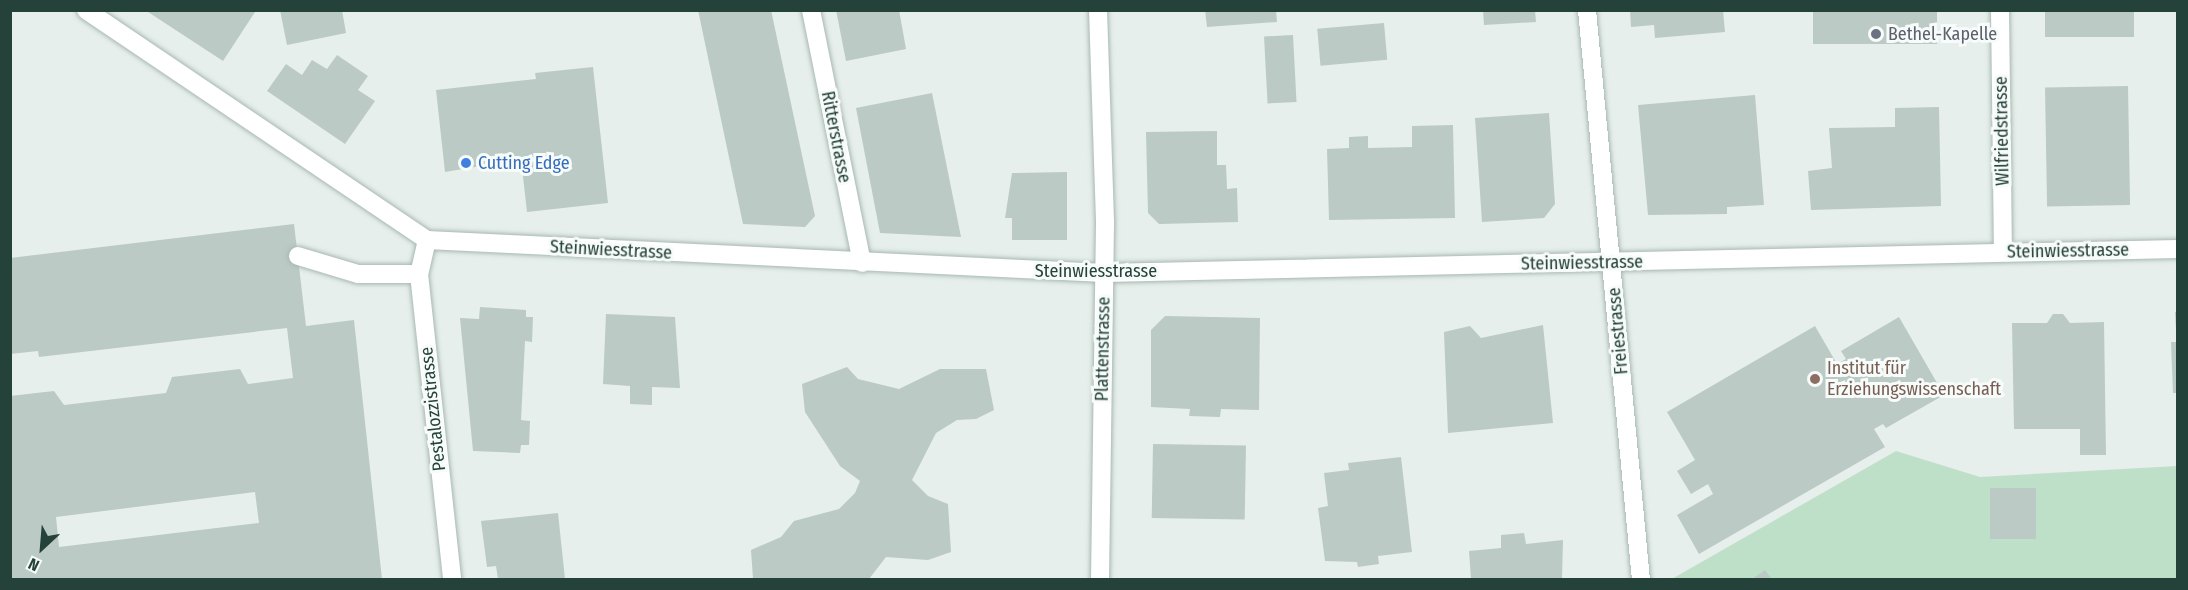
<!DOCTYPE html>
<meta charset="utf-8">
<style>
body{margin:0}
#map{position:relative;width:2188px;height:590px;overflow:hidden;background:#e6efeb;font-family:"Fira Sans Condensed",sans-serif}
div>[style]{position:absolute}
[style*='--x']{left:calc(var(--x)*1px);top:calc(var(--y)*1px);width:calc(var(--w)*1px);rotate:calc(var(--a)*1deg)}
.green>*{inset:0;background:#bfe0c8}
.building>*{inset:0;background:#bbcac4;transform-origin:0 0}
.roads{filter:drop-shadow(0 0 2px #a8b8b2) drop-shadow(0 0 2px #a8b8b2)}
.minor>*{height:18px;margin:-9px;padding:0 9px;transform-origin:9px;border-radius:9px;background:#fff}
.dots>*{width:16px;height:16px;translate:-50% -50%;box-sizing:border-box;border:3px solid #f7fbf9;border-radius:50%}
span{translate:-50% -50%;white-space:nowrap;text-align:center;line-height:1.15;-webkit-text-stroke:6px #f7fbf9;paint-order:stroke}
.worship-label{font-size:18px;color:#5b616d}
.left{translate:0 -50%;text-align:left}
.street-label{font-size:18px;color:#24423a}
.shop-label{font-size:18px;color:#366cbe}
.education-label{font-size:18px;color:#785e54}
.frame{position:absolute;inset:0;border:12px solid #24423a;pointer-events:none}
.north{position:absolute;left:12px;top:518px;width:60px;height:60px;-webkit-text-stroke:4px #f7fbf9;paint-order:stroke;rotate:206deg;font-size:16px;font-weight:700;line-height:24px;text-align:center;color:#24423a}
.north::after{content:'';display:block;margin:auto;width:21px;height:27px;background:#24423a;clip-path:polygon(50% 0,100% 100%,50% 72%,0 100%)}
</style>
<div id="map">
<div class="green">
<div style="clip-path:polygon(1896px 451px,1980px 477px,2177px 466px,2177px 579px,1670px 580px)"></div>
</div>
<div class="building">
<div style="clip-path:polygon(145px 10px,253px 10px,255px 12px,223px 61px)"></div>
<div style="clip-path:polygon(280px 10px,342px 10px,346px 33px,287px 45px)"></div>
<div style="clip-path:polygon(698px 10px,771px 10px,815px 216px,805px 227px,743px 224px)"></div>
<div style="clip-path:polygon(836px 10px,899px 10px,906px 49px,846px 61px)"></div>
<div style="clip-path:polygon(1205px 10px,1276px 10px,1277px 22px,1207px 27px)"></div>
<div style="clip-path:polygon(1483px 10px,1535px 10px,1536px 22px,1484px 25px)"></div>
<div style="clip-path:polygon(1630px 10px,1723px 10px,1725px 32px,1655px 38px,1654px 25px,1631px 27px)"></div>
<div style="left:1813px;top:10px;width:124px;height:34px"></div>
<div style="left:2045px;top:10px;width:89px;height:27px"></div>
<div style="left:1384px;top:23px;width:37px;height:67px;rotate:85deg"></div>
<div style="left:1293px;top:35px;width:67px;height:29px;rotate:87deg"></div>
<div style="clip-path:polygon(337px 55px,368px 76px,358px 90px,375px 101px,345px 144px,267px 91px,286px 64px,302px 75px,312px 60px,327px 69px)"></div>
<div style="clip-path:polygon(593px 67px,608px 203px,527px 212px,521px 159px,445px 172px,436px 90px,536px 79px,535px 73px)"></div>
<div style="left:2128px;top:86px;width:119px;height:83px;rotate:89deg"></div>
<div style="clip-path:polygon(932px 93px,961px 237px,880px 233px,856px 108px)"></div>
<div style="clip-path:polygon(1755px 95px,1764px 205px,1727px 207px,1727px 214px,1648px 215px,1638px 105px)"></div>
<div style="clip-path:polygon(1939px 107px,1941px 206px,1811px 210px,1808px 171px,1832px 168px,1829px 128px,1895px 127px,1895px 108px)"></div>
<div style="clip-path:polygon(1549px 113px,1555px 204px,1544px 218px,1482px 222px,1475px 118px)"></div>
<div style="clip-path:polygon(1453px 125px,1455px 218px,1329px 220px,1327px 149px,1349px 148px,1349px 137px,1368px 136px,1368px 148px,1412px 147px,1412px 126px)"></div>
<div style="clip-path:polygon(1217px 131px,1217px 165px,1226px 165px,1227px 189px,1237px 188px,1238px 222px,1159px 224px,1148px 213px,1146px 132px)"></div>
<div style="clip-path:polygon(1067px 172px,1067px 240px,1012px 240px,1012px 218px,1005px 218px,1012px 173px)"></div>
<div style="clip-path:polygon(evenodd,294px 224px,306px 326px,354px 320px,382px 579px,10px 579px,10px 396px,54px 391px,64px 405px,166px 393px,172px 377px,240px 369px,248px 384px,293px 378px,287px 328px,39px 357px,38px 351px,10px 354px,10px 258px,294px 224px,255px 492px,259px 523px,59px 547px,56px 517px,255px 492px)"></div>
<div style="clip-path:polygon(480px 307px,526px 310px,526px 317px,533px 317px,532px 342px,525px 341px,521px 420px,530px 421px,529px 445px,521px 445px,520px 453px,473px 451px,460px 318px,479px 319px)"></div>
<div style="clip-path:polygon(2178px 311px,2178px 329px,2176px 329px,2175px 312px)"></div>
<div style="clip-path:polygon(606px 314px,675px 317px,680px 388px,652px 387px,652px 405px,630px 404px,630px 386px,603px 384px)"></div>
<div style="clip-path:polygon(2053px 314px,2063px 314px,2070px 323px,2104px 322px,2106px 455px,2080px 455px,2080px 429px,2014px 429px,2012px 323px,2047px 323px)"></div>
<div style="clip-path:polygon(1165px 316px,1260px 318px,1259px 410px,1221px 409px,1220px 417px,1189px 416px,1190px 409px,1151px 407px,1151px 330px)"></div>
<div style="clip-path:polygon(1899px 317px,1944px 395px,1886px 428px,1883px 424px,1874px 429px,1885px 447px,1699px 554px,1677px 515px,1713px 494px,1708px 484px,1691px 494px,1677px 471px,1695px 460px,1667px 412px,1815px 326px,1837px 364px,1846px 359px,1841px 351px)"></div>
<div style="clip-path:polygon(1543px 325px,1553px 423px,1448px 433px,1444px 332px,1470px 326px,1481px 338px)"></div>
<div style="clip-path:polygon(2171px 342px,2178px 342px,2178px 393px,2173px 393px)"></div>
<div style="clip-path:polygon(847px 367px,858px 379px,899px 389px,940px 369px,986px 369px,994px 410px,976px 419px,957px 420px,936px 433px,912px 480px,928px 496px,948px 504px,951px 552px,928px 560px,886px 557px,869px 579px,753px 579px,751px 550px,781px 537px,794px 521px,839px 509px,855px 493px,860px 481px,840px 466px,805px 412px,802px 384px)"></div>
<div style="left:1153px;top:444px;width:93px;height:74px;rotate:1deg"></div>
<div style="clip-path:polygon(1401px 457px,1412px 552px,1378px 556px,1379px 564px,1358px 567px,1357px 562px,1325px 561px,1318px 508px,1328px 506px,1324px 473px,1349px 470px,1348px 463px)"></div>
<div style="left:1990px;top:488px;width:46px;height:51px"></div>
<div style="clip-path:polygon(558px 513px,565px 579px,498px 579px,496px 566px,487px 567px,481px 521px)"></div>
<div style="clip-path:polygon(1524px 533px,1526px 544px,1563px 540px,1562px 579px,1471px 579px,1469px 551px,1501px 548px,1501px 535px)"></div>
<div style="clip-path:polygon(1765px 570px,1772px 579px,1752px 579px)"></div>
</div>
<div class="roads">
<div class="minor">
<div style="--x:86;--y:10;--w:411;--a:34"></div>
<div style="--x:427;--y:240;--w:678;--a:2.79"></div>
<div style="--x:1104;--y:273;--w:1074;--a:-1.28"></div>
<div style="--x:811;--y:10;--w:258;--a:78.6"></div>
<div style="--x:1098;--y:10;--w:213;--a:88.1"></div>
<div style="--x:1105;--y:223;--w:357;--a:90.8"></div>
<div style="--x:1587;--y:10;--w:573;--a:84.59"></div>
<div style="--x:2000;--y:10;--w:242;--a:89.3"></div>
<div style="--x:427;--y:240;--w:35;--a:103"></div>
<div style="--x:419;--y:274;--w:308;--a:83.8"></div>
<div style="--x:298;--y:256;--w:63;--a:16.7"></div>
<div style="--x:358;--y:274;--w:61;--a:0"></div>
</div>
</div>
<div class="dots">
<div style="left:1876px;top:34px;background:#6b7280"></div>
<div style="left:466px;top:163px;background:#3f7fe0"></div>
<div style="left:1815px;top:379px;background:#8d6e63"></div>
</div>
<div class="worship-label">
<span class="left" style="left:1888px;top:34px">Bethel-Kapelle</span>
</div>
<div class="street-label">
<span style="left:2002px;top:131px;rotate:-91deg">Wilfriedstrasse</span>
<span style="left:836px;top:137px;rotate:79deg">Ritterstrasse</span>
<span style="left:611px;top:250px;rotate:3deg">Steinwiesstrasse</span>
<span style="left:2068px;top:251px;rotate:-1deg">Steinwiesstrasse</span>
<span style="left:1582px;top:263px;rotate:-1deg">Steinwiesstrasse</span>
<span style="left:1096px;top:271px">Steinwiesstrasse</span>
<span style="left:1618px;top:331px;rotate:-95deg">Freiestrasse</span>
<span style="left:1103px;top:349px;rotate:-89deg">Plattenstrasse</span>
<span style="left:433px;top:409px;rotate:-96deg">Pestalozzistrasse</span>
</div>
<div class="shop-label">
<span class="left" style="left:478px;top:163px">Cutting Edge</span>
</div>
<div class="education-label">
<span class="left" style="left:1827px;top:379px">Institut für<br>Erziehungswissenschaft</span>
</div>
<div class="frame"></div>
<div class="north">N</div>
</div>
